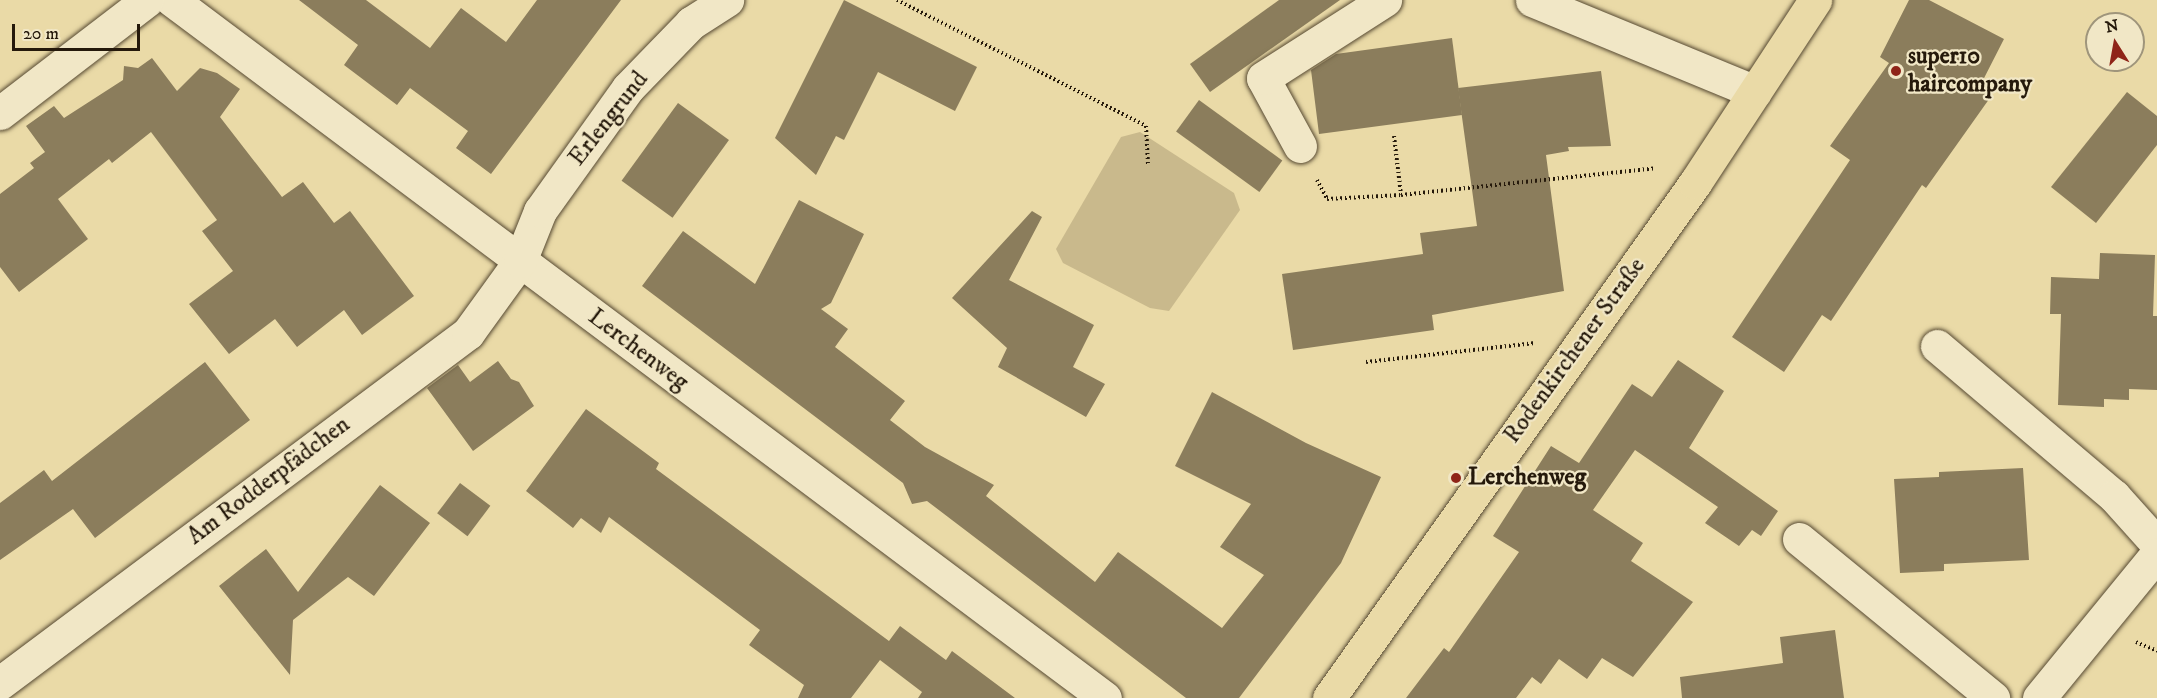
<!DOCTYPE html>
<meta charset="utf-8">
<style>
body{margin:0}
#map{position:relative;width:2157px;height:698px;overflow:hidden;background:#eadaa7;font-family:"IM FELL DW Pica",serif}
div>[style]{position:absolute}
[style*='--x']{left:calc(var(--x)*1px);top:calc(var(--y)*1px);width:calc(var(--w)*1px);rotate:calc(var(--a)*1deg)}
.green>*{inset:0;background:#c9b98c}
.building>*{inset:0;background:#8b7d5c;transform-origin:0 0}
.path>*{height:4px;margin-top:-2px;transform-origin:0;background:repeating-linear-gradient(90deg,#25190b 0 1.5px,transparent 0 4.5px)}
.roads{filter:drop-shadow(0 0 2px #564932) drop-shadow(0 0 2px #564932)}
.minor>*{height:33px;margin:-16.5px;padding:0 16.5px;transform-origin:16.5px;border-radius:16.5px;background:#f1e7c6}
.major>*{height:33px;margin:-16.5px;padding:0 16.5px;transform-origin:16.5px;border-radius:16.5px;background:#eadaa7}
.dots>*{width:16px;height:16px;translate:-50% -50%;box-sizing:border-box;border:3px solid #f1e7c6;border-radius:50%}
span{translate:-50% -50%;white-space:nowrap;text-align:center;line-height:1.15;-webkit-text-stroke:4.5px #f1e7c6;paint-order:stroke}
.poi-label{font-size:24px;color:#25190b;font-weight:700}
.left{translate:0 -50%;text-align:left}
.street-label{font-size:24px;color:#25190b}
.north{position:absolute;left:2085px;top:12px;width:60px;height:60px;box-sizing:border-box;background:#f1e7c6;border:2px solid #9f957b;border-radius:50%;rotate:349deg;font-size:16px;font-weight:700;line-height:24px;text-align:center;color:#25190b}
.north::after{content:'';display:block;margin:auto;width:21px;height:27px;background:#8f2418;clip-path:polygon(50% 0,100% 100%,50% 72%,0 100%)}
.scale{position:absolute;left:12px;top:24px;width:128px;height:27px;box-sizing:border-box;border:3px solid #25190b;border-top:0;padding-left:8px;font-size:18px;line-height:21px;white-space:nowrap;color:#25190b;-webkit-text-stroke:4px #f1e7c6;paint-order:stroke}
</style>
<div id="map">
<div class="green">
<div style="clip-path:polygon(1140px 132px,1234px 193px,1240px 210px,1169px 311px,1150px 308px,1063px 263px,1056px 249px,1121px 137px)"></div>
</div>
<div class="building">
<div style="clip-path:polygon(299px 0,366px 0,430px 48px,461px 8px,506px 42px,537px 0,621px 0,491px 174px,456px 148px,468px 131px,410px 88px,397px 105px,344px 65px,358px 45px)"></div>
<div style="clip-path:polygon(844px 0,977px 67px,955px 111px,878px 72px,844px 140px,836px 136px,816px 175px,775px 138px)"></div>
<div style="clip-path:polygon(1279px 0,1340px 0,1210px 92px,1190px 64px)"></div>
<div style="clip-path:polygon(1909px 0,1929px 0,2004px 39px,1980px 86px,1992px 95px,1926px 188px,1922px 185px,1831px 321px,1822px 315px,1784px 372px,1732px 337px,1850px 160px,1830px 146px,1889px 63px,1880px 57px)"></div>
<div style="clip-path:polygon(1452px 38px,1462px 115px,1319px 134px,1311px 70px,1336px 54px)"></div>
<div style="clip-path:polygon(152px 58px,177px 91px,200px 68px,217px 73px,240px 89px,220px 117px,282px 197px,303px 182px,334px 223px,350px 211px,414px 296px,362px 335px,344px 310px,297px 347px,275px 319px,229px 354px,189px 304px,233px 271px,202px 231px,217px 220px,151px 132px,112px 163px,109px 159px,58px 199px,88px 239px,19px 292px,0 267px,0 194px,34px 168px,30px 163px,45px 152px,26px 126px,54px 106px,64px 118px,123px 80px,124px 66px,138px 68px)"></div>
<div style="clip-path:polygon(1601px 71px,1611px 146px,1568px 147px,1569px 151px,1546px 155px,1564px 291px,1432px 315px,1434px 330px,1293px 350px,1282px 274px,1423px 254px,1420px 233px,1477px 226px,1458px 88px)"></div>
<div style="clip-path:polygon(2127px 92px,2157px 116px,2157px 145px,2096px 223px,2051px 187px)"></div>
<div style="left:1199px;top:100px;width:103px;height:39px;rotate:36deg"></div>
<div style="left:678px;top:103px;width:63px;height:96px;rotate:36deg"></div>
<div style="clip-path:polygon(799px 200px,864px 234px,831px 303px,821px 309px,848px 329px,835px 347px,905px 401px,890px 420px,925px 447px,994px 485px,986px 496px,1095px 582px,1118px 552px,1222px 628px,1264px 575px,1220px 547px,1251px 504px,1175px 466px,1212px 392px,1306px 443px,1381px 477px,1341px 563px,1239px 698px,1186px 698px,927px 501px,912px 504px,903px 483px,642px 286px,683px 231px,755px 284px)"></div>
<div style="clip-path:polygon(1032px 211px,1042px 217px,1009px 280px,1094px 325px,1073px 367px,1105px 384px,1086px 417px,998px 367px,1007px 348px,952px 298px)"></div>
<div style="clip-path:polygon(2100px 253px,2155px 255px,2153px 316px,2157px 316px,2157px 390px,2129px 389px,2129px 400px,2104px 399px,2104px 407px,2058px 405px,2061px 314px,2050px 314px,2051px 277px,2099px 279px)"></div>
<div style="clip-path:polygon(1678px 360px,1724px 391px,1689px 448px,1778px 511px,1761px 536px,1752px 530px,1739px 546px,1705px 523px,1718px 507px,1635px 450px,1593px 510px,1643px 543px,1631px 561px,1693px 602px,1633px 677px,1602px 658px,1587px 679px,1559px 659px,1541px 684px,1532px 677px,1516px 698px,1406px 698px,1444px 648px,1449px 652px,1519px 552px,1493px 536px,1551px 446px,1579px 463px,1632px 384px,1652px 397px)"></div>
<div style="clip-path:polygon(498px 361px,511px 379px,519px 382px,534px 406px,473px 451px,427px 388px,458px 365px,470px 382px)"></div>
<div style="clip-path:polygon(205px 362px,250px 420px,95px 538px,73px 509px,0 560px,0 503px,44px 470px,52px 481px)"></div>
<div style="clip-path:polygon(586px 409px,659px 463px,656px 469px,889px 641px,900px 626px,946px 660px,952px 651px,1015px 698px,918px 698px,922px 692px,880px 660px,851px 698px,798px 698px,804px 685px,749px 645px,760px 630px,609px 517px,601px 533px,581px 518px,573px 528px,526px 491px)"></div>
<div style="clip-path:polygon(2023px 468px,2029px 560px,1944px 564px,1944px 571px,1900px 573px,1894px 479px,1939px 477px,1939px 472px)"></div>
<div style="left:460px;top:483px;width:38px;height:38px;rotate:37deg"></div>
<div style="clip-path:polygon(380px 485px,430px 523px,374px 596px,348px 577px,293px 620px,290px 675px,219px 586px,266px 549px,298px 592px)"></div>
<div style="clip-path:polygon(1835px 630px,1844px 698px,1682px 698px,1680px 677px,1783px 663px,1780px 637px)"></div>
</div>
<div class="path">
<div style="--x:897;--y:0;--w:279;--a:26.8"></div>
<div style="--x:1146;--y:126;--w:39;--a:87"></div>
<div style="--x:1394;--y:136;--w:59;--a:83.2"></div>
<div style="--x:1401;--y:195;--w:256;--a:-6"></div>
<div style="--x:1317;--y:180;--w:21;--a:62"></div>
<div style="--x:1327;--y:199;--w:74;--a:-3.1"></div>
<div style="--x:1366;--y:362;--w:170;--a:-6.4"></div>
<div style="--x:2136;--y:642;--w:23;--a:23"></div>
</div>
<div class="roads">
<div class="minor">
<div style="--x:172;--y:0;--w:1165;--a:36.8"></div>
<div style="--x:1532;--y:0;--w:241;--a:22.4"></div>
<div style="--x:0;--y:113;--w:185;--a:-37.5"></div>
<div style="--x:1300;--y:146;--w:77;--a:-118.6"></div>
<div style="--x:1263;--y:78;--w:145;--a:-32.6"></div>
<div style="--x:1937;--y:346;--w:232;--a:40.3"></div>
<div style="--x:2114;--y:496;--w:64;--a:48.1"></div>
<div style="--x:1799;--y:539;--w:251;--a:39.3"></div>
<div style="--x:0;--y:683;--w:584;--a:-36.79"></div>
<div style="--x:468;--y:333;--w:89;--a:-54.2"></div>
<div style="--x:520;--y:261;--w:54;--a:-68.2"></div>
<div style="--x:540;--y:211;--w:151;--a:-54.4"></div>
<div style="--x:628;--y:88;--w:91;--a:-45.9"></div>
<div style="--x:691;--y:23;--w:43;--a:-32.6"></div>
<div style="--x:2039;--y:698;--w:186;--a:-50.7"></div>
</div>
<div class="major">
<div style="--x:1329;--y:698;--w:632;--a:-54.6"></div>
<div style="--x:1695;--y:183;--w:219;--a:-56.7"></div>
</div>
</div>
<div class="dots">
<div style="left:1896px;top:71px;background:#8f2418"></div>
<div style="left:1456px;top:478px;background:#8f2418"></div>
</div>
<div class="poi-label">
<span class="left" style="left:1908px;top:71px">super10<br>haircompany</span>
<span class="left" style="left:1468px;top:478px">Lerchenweg</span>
</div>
<div class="street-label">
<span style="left:609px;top:119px;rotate:-52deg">Erlengrund</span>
<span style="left:638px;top:350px;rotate:37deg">Lerchenweg</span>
<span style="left:1575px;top:351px;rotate:-54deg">Rodenkirchener Straße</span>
<span style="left:269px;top:481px;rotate:-37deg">Am Rodderpfädchen</span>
</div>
<div class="north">N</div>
<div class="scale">20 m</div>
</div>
